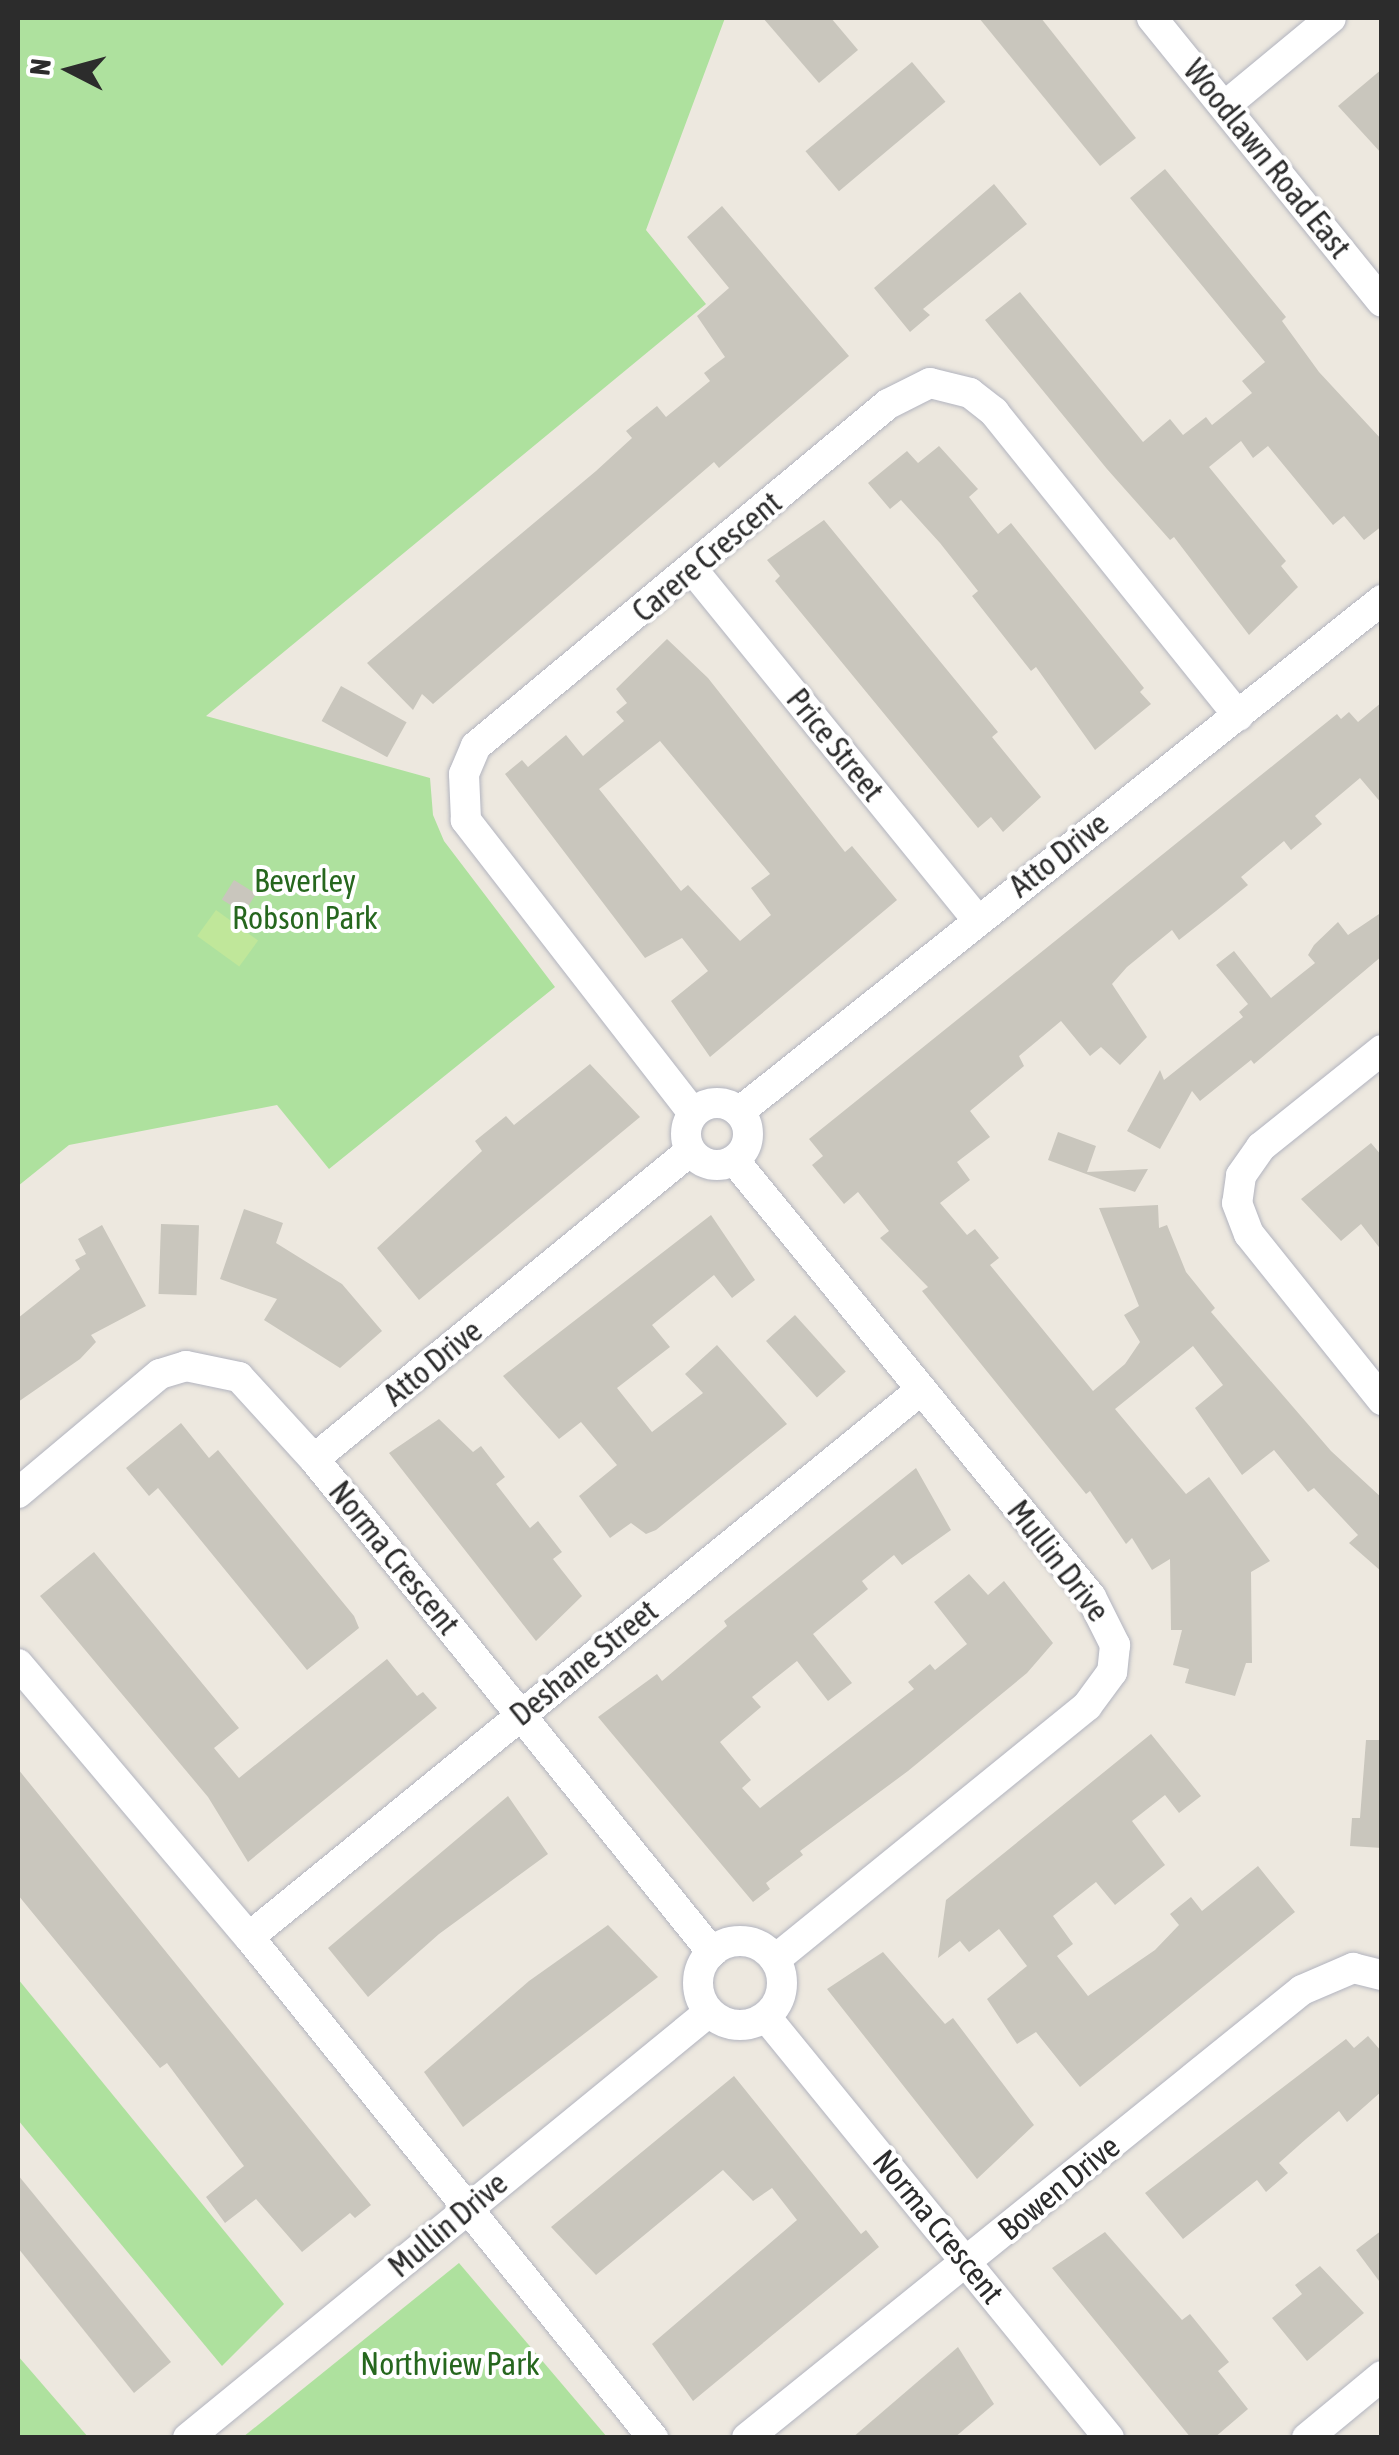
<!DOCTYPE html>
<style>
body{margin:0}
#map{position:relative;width:1399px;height:2455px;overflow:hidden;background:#ede8df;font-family:"Asap Condensed",sans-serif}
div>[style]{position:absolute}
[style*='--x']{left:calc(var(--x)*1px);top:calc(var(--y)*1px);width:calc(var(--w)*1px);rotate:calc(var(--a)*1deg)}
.green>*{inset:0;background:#aee19e}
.pitch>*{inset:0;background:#c0e79a;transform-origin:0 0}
.building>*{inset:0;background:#c9c6bd;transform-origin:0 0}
.roads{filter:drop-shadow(0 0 2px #b2b4bf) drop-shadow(0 0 2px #b2b4bf)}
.minor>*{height:30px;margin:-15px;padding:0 15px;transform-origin:15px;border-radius:15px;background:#fff}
.minor>.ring{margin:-15px;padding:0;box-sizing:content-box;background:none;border:30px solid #fff;border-radius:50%}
span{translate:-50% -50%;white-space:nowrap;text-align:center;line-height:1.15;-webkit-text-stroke:8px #fff;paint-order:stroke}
.street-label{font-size:32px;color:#2c2c2c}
.park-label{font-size:32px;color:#26671e}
.frame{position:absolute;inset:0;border:20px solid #2c2c2c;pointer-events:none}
.north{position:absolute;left:20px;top:20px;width:100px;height:100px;-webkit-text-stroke:8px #fff;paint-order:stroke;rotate:276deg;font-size:28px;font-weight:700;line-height:40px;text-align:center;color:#2c2c2c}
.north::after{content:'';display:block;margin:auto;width:35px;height:45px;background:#2c2c2c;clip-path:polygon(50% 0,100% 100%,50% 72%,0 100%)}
</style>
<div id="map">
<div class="green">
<div style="clip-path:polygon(18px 18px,725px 18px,646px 230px,706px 304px,206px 716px,430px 778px,433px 815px,444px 841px,555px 987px,329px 1169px,277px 1105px,69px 1145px,18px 1186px)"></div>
<div style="clip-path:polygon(18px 1979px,284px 2304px,222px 2366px,18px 2120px)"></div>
<div style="clip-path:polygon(459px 2263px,607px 2437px,243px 2437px)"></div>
<div style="clip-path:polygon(18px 2356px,88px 2437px,18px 2437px)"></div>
</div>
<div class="pitch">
<div style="left:216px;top:910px;width:52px;height:32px;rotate:36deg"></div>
</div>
<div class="building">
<div style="clip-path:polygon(763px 18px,831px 18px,858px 50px,819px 83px)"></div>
<div style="clip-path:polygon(979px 18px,1041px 18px,1136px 138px,1100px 166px)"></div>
<div style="left:912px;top:62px;width:52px;height:139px;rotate:50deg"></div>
<div style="clip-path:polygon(1382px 69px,1382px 154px,1338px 106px)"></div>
<div style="clip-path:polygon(1165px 169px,1286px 317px,1282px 321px,1319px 372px,1382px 440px,1382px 526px,1364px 540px,1344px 516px,1333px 525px,1268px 446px,1253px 458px,1241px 441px,1209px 467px,1286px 561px,1281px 566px,1298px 587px,1249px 635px,1174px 537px,1170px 540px,1107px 469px,985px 320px,1020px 292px,1143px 442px,1170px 419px,1183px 435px,1206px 417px,1212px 425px,1252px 393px,1242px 381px,1265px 362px,1130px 198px)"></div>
<div style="clip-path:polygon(994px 184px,1027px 224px,923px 309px,930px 315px,910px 332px,874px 288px)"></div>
<div style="clip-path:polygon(722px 206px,849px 356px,719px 468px,714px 462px,433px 704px,422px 694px,413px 710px,367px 663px,596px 471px,632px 438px,626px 431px,657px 406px,666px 417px,710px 381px,704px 373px,725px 357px,697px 316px,729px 288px,687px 237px)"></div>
<div style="clip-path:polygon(939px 446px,978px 489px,969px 497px,998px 534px,1011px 523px,1144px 688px,1140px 692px,1151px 704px,1095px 750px,1036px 667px,1031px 671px,972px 596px,978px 591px,940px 543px,901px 500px,890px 509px,868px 483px,907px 451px,918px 463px)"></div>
<div style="clip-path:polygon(824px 520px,998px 732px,992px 737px,1041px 797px,1003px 832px,991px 817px,978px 828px,775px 581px,780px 576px,767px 560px)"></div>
<div style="clip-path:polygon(evenodd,667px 639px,708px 678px,845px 852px,852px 846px,897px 900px,710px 1057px,671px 1001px,708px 971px,682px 938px,645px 958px,505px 774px,522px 760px,528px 767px,566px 735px,583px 756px,624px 721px,616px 712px,627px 703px,616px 689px,667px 639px,660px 741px,770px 874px,751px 888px,771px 915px,740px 941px,688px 885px,681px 891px,599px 789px,660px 741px)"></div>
<div style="left:341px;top:686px;width:75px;height:40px;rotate:29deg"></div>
<div style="clip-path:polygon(1382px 702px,1382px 804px,1360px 778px,1315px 816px,1322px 824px,1291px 850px,1284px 841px,1241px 877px,1248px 885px,1216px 911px,1179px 940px,1172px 930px,1127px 967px,1112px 984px,1147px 1037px,1120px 1065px,1101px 1047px,1090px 1056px,1061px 1021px,1019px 1056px,1024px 1066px,970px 1111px,990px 1137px,957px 1162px,970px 1180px,940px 1203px,967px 1235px,975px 1229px,999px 1258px,990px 1265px,1093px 1391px,1125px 1364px,1140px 1342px,1124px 1315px,1139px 1306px,1099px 1208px,1158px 1205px,1159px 1228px,1167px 1225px,1186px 1272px,1215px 1308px,1211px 1312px,1331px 1451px,1382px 1498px,1382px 1572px,1349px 1543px,1358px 1535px,1314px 1488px,1308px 1492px,1274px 1450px,1242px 1475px,1195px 1408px,1223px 1385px,1193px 1346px,1115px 1409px,1186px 1494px,1209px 1477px,1270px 1561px,1251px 1572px,1252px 1663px,1246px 1663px,1235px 1696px,1185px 1683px,1189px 1669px,1173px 1665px,1182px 1630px,1171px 1630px,1170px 1559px,1152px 1570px,1132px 1538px,1126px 1544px,1090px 1491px,1086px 1494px,922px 1291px,928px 1287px,880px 1238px,889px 1231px,858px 1192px,844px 1204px,812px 1165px,823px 1156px,809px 1139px,1337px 714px,1341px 719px,1349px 712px,1358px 722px)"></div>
<div style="left:234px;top:880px;width:26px;height:23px;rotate:32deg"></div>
<div style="clip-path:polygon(1382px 912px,1382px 956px,1254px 1064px,1251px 1060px,1200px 1101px,1192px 1091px,1160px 1149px,1127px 1131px,1160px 1070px,1164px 1080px,1243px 1017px,1239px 1012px,1248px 1004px,1216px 965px,1234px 951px,1271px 998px,1315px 963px,1308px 955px,1314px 945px,1338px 922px,1348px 935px)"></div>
<div style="clip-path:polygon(590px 1064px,640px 1117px,419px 1300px,377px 1248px,482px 1151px,475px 1141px,506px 1116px,514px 1125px)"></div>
<div style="clip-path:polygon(1058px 1132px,1096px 1146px,1087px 1172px,1148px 1169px,1135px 1192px,1048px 1160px)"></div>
<div style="clip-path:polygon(1371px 1143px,1382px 1156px,1382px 1251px,1361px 1224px,1341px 1241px,1301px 1199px)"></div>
<div style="clip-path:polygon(244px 1209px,283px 1223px,276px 1243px,342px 1284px,382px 1331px,340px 1368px,264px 1320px,277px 1299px,220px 1279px)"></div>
<div style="clip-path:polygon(711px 1215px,755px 1280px,732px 1298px,714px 1275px,652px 1325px,670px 1347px,617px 1388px,652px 1432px,703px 1393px,685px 1374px,717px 1345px,787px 1424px,656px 1530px,646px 1534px,631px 1523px,610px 1538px,579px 1496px,617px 1465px,581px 1422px,559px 1439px,503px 1376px)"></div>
<div style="left:161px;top:1224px;width:38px;height:70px;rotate:2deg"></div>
<div style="clip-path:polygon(102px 1225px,146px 1306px,91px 1335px,96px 1342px,80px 1359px,18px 1402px,18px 1318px,80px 1269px,75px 1260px,86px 1254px,78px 1239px)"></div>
<div style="left:795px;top:1315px;width:76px;height:39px;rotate:48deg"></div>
<div style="clip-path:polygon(439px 1419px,473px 1452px,481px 1446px,505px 1477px,496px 1484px,530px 1528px,538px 1521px,562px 1552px,553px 1559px,582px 1596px,536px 1641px,389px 1453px)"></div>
<div style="clip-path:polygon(181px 1423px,209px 1458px,218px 1450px,354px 1616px,359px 1628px,307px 1670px,158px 1488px,149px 1496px,126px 1468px)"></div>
<div style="clip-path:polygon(916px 1468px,951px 1530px,902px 1565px,894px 1555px,862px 1581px,868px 1589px,813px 1634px,852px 1683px,828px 1701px,797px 1661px,752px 1697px,761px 1707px,720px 1742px,751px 1780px,742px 1788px,760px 1808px,914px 1689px,908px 1682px,930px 1664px,935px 1670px,967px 1644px,934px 1602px,969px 1574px,988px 1595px,1004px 1581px,1053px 1643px,1027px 1673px,908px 1771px,800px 1851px,803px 1855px,766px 1883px,770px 1889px,753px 1902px,598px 1717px,657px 1674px,662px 1681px,727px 1626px,724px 1621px)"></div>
<div style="clip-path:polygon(94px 1552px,239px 1728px,214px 1748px,239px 1778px,387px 1659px,417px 1696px,423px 1692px,437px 1708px,248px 1862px,208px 1797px,40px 1596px)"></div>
<div style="clip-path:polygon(1151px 1734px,1201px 1796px,1179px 1813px,1165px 1795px,1132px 1821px,1165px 1865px,1115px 1905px,1096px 1882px,1053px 1916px,1073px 1944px,1057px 1956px,1088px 1996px,1155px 1950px,1179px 1925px,1170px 1914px,1191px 1897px,1202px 1911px,1258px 1866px,1295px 1912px,1080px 2087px,1036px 2032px,1017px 2044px,987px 1999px,1027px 1966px,999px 1929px,969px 1952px,960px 1941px,938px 1958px,946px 1900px)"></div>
<div style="clip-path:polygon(1366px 1740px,1382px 1740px,1382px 1848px,1350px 1846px,1352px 1818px,1360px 1818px)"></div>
<div style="clip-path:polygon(18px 1769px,371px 2205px,355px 2218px,350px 2213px,302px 2252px,256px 2199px,225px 2223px,206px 2197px,244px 2166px,167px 2063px,160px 2068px,18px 1895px)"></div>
<div style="clip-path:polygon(508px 1796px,548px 1854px,439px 1934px,368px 1997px,328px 1948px)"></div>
<div style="clip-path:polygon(608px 1925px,658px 1977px,463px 2127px,424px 2072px,529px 1981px)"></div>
<div style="clip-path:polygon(883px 1952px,945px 2024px,953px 2018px,1034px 2125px,977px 2179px,827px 1989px)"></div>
<div style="clip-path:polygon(1368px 2036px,1382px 2052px,1382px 2091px,1347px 2122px,1339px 2111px,1306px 2139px,1279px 2163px,1288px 2173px,1266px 2192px,1257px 2180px,1183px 2239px,1145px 2193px,1346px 2039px,1354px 2048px)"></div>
<div style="clip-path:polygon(734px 2076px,861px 2234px,866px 2230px,879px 2247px,693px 2401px,652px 2344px,797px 2220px,772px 2188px,753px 2201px,723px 2170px,596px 2275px,551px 2227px)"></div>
<div style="clip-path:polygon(18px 2175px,171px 2362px,134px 2393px,18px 2248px)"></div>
<div style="clip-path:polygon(1382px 2230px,1382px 2285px,1356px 2250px)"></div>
<div style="clip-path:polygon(1105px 2232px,1182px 2320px,1190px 2314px,1229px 2362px,1218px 2371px,1248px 2409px,1214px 2438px,1191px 2438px,1052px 2268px)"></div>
<div style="clip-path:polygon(1320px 2266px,1364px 2313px,1307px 2361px,1272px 2318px,1302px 2294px,1295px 2285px)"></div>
<div style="clip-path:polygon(958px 2347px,994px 2404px,954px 2438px,852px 2438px)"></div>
</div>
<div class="roads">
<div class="minor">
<div style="--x:1152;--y:18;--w:365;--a:51"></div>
<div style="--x:1226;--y:105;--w:136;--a:-39.6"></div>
<div style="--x:693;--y:570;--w:450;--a:50.9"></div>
<div style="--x:1382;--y:1050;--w:155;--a:141.3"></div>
<div style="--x:1261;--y:1147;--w:35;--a:125"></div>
<div style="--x:1241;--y:1176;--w:27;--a:98"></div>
<div style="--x:1237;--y:1203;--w:33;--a:69"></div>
<div style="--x:1249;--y:1234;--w:213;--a:51.3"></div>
<div class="ring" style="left:686px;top:1103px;width:32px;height:32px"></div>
<div style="--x:739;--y:1112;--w:822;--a:-38.53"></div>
<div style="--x:693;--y:1113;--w:371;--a:-127.8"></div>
<div style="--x:466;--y:820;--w:46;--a:-92.5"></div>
<div style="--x:464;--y:774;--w:30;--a:-67"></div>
<div style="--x:476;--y:746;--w:535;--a:-39.7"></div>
<div style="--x:888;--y:404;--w:47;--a:-26.6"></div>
<div style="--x:930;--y:383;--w:41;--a:14"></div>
<div style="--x:970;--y:393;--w:31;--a:38"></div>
<div style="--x:994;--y:412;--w:390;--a:51.2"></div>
<div style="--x:734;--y:1160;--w:564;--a:50.75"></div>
<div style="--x:1091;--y:1597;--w:54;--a:63.4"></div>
<div style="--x:1115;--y:1645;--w:27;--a:96"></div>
<div style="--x:1112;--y:1672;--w:42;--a:126.3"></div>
<div style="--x:1087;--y:1706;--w:402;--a:140.9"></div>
<div style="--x:314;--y:1459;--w:486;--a:-39.3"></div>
<div style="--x:18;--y:1493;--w:185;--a:-40"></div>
<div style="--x:160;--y:1374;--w:27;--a:-17"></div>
<div style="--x:186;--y:1366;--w:54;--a:11.7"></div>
<div style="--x:239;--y:1377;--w:111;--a:47.6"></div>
<div style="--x:314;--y:1459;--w:634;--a:51.09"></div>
<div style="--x:18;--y:1664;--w:358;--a:49.8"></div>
<div style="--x:249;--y:1937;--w:644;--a:51.12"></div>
<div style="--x:249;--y:1937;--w:866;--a:-39.15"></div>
<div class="ring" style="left:698px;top:1941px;width:54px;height:54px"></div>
<div style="--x:766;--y:2017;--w:543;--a:50.83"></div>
<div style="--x:188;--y:2438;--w:673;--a:-39.27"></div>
<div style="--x:747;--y:2438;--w:713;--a:-38.91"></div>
<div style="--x:1302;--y:1990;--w:56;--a:-23.3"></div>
<div style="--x:1353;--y:1968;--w:30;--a:14"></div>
<div style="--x:1307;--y:2438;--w:97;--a:-39.6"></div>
</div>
</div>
<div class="street-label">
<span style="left:1267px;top:159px;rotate:51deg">Woodlawn Road East</span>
<span style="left:707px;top:557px;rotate:-40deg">Carere Crescent</span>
<span style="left:835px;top:745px;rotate:51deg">Price Street</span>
<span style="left:1059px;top:855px;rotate:-38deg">Atto Drive</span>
<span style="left:433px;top:1363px;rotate:-39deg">Atto Drive</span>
<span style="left:394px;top:1558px;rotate:51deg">Norma Crescent</span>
<span style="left:1058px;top:1561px;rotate:52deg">Mullin Drive</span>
<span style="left:584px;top:1663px;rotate:-39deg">Deshane Street</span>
<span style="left:1059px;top:2188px;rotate:-39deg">Bowen Drive</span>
<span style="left:448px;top:2225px;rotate:-40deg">Mullin Drive</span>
<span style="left:938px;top:2227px;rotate:51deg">Norma Crescent</span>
</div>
<div class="park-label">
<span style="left:305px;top:900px">Beverley<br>Robson Park</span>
<span style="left:450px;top:2364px">Northview Park</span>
</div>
<div class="frame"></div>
<div class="north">N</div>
</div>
